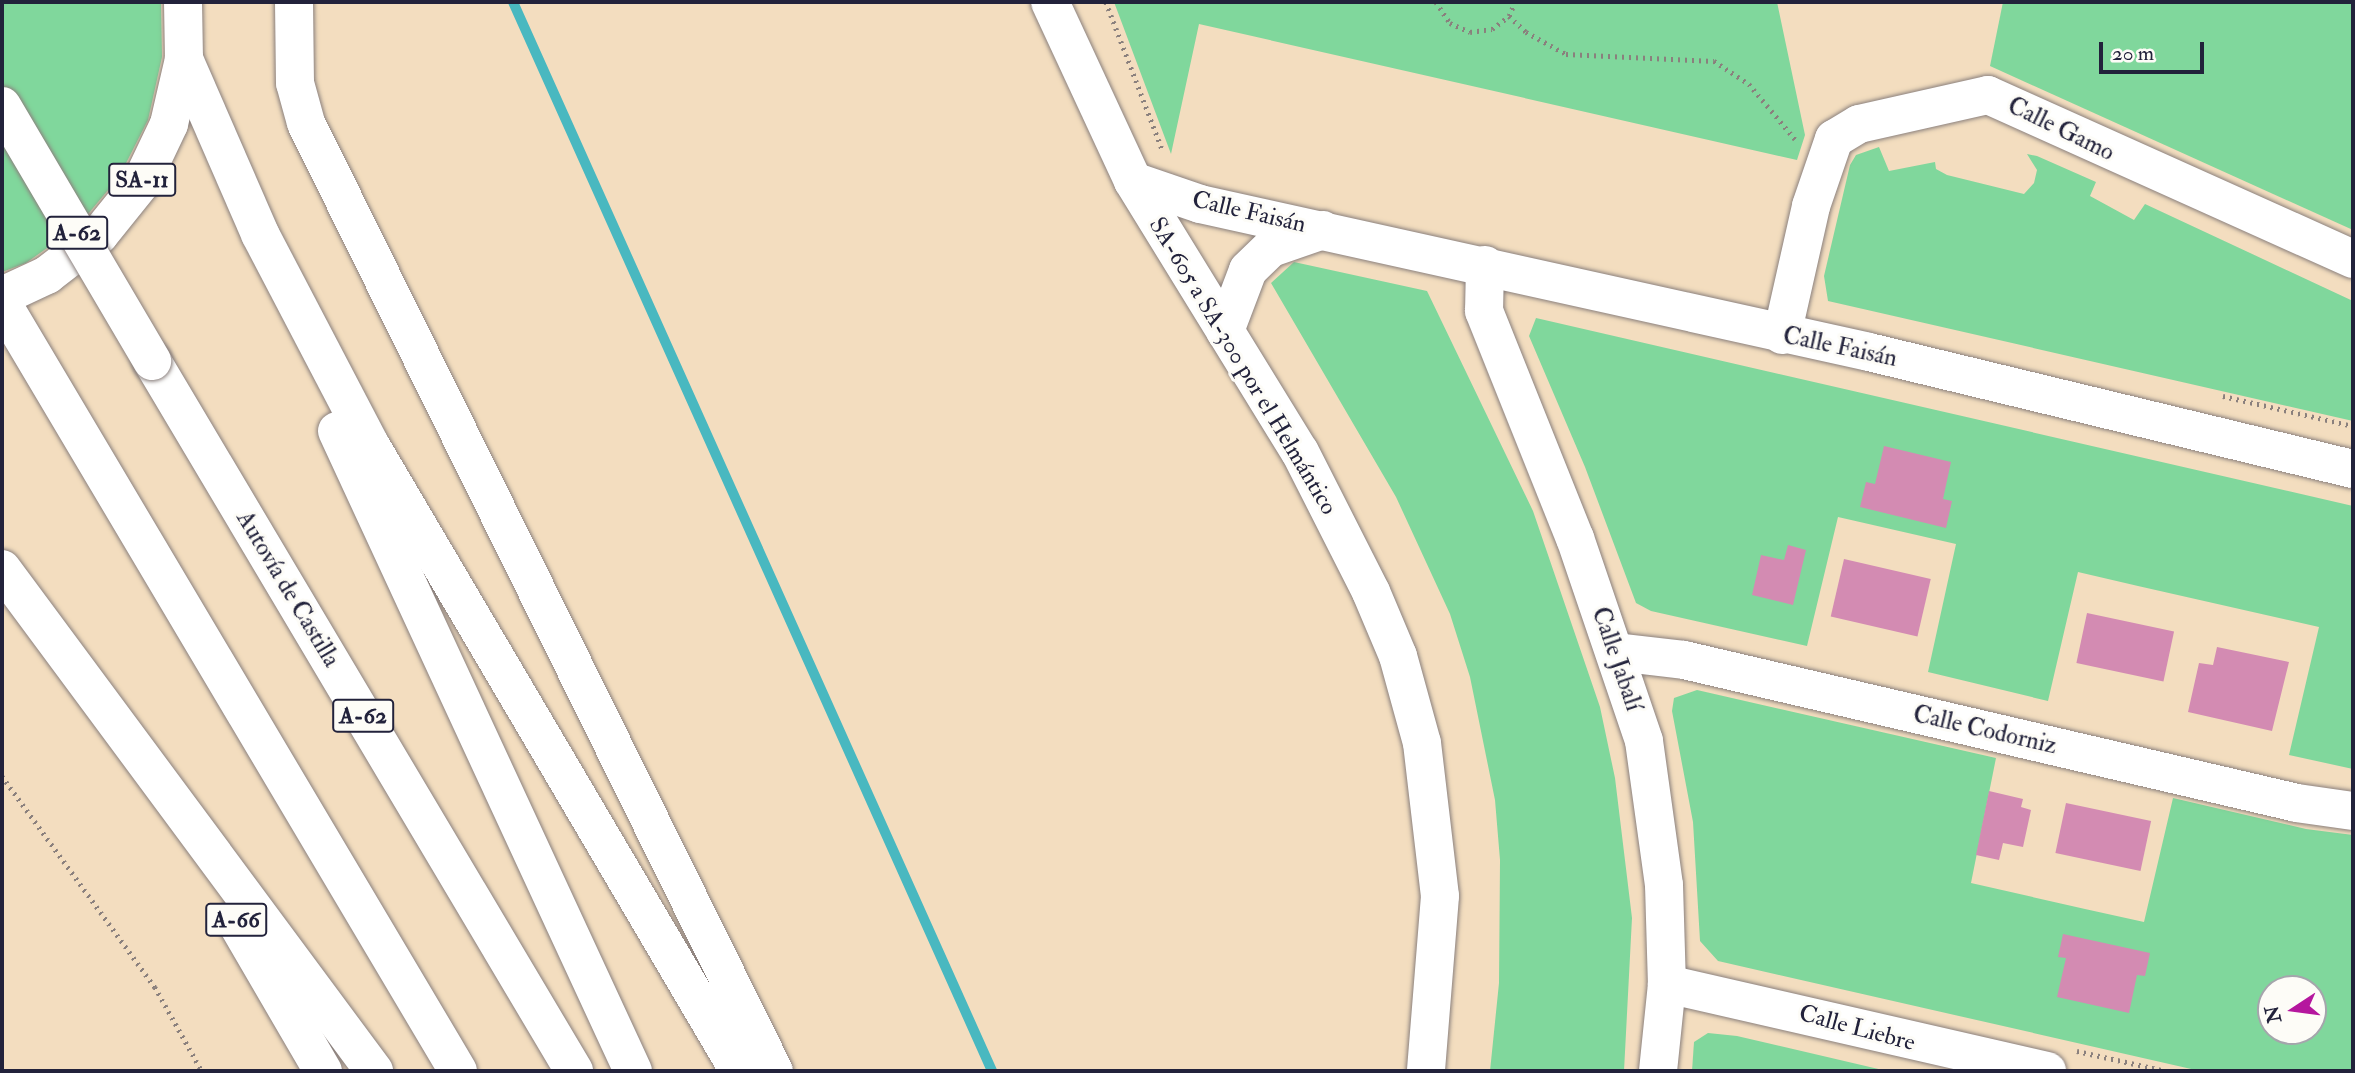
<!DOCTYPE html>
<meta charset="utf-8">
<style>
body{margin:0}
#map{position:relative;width:2355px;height:1073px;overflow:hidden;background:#f3ddbf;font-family:"IM FELL Double Pica",serif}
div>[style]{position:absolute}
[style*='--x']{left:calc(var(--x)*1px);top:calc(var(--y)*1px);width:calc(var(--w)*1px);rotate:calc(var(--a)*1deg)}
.green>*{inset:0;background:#80d79c}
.stream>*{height:10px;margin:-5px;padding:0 5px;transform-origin:5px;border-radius:5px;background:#49b8c0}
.building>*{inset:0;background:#d38bb2;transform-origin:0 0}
.path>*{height:4.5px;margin-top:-2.25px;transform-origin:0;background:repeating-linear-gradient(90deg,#8a807d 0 2px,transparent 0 7px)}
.roads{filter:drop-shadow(0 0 2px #8a807d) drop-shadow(0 0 2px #8a807d)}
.minor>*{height:38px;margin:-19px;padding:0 19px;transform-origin:19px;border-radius:19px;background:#fff}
.highway>*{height:38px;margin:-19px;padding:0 19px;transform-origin:19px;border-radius:19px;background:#fff}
.bridges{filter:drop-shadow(0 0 2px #8a807d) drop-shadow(0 0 2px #8a807d)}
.highway-bridge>*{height:38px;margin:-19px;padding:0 19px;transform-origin:19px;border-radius:19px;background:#fff}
span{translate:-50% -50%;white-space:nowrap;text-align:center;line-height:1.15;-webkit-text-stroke:6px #fdfcf7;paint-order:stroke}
.shield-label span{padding:2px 5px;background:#fdfcf7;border:2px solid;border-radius:5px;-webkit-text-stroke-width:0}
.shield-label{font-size:23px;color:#22223b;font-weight:700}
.street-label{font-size:24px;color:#22223b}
.frame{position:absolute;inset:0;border:4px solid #22223b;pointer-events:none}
.north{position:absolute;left:2257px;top:975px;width:70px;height:70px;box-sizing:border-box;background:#fdfcf7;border:2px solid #a5a5ac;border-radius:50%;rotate:257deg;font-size:19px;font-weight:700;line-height:28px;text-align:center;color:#22223b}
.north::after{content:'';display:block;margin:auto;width:24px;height:32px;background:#b5179e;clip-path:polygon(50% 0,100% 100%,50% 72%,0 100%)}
.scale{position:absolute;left:2099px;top:42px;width:105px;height:32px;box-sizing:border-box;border:4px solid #22223b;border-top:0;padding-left:9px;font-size:21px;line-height:24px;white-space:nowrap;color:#22223b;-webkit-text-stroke:5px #fdfcf7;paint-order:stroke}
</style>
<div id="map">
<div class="green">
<div style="clip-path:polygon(2px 2px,161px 2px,162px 57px,148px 120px,119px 177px,78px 226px,26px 263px,2px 272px)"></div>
<div style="clip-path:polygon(1114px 2px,1777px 2px,1805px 135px,1797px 160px,1199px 24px,1171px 154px)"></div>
<div style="clip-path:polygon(2003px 2px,2353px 2px,2353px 230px,1990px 66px)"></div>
<div style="clip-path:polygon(1879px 147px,1889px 171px,1935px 162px,1936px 169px,1947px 175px,2024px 194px,2034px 183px,2037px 170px,2027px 154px,2037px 156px,2096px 182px,2090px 196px,2134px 220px,2145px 204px,2353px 301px,2353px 421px,1828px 301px,1824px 276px,1850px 165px,1856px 155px)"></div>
<div style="clip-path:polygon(1294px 262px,1427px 291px,1533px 511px,1600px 707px,1615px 778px,1632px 918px,1624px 1071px,1490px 1071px,1499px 983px,1500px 860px,1495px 800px,1470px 677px,1450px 614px,1396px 497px,1271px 283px)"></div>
<div style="clip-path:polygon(1536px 318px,2353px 506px,2353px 769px,2289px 755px,2319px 627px,2138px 586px,2078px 572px,2048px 701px,1928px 672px,1956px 544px,1838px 517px,1807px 646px,1651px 611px,1636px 603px,1585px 467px,1529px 336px)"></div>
<div style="clip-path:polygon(evenodd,1697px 690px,1996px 758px,1971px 883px,2085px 909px,2144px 922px,2173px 798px,2306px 829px,2353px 835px,2353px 1071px,2200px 1071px,1718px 961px,1700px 941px,1693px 822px,1672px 711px,1674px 698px,1697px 690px,2271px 989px,2313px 989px,2313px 1031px,2271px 1031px,2271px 989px)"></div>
<div style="clip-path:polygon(1708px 1033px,1737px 1036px,1887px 1071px,1692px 1071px,1694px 1042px)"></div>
</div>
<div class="stream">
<div style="--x:513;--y:2;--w:1171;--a:65.86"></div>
</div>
<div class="building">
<div style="clip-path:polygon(1884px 446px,1951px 462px,1943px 499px,1952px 501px,1946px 528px,1860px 507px,1866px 482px,1875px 484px)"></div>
<div style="clip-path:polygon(1788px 545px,1806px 550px,1793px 605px,1752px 595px,1761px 555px,1784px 560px)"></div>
<div style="left:1844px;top:559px;width:89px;height:59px;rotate:13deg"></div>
<div style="left:2087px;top:613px;width:89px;height:51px;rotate:12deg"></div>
<div style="clip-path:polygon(2217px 647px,2289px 662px,2272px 731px,2188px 712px,2199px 663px,2213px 665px)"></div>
<div style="clip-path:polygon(1989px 791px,2023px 799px,2021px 807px,2031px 810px,2023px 847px,2003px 843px,1999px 860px,1976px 855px)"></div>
<div style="left:2066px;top:803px;width:87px;height:51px;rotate:12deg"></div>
<div style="clip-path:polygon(2063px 934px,2150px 953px,2145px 976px,2137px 975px,2129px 1013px,2057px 997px,2066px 958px,2058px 957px)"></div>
</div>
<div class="path">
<div style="--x:1106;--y:2;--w:160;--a:69.1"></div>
<div style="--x:1436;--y:2;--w:25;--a:56"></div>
<div style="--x:1450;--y:23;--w:22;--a:24"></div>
<div style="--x:1470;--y:32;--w:22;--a:-8"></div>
<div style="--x:1492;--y:29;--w:21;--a:-37"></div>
<div style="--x:1509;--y:16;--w:15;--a:-67"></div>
<div style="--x:1509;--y:16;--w:23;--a:43"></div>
<div style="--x:1526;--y:32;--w:46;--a:28.8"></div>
<div style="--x:1566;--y:54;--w:148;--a:2.7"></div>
<div style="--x:1714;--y:61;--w:42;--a:33.3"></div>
<div style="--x:1749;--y:84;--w:72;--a:50.1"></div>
<div style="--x:2223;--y:396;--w:133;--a:13"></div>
<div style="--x:2;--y:776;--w:261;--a:54.1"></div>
<div style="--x:155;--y:987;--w:96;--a:60.8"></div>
<div style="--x:2077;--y:1051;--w:91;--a:12.7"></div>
</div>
<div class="roads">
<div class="minor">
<div style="--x:1050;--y:2;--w:197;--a:65.1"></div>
<div style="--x:1133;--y:181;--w:318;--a:58.4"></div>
<div style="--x:1300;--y:452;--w:157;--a:63.1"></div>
<div style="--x:1371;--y:592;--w:69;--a:67.1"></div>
<div style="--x:1398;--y:656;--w:90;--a:74.6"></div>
<div style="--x:1422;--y:743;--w:154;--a:83.3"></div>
<div style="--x:1440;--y:896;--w:176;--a:94.6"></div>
<div style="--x:1133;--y:181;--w:71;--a:18.9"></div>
<div style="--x:1200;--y:204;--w:685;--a:12.47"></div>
<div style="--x:1869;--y:352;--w:498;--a:13.6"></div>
<div style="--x:1485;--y:265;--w:46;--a:91.2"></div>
<div style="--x:1484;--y:311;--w:245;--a:68.2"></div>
<div style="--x:1575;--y:538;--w:214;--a:71.2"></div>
<div style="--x:1644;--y:741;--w:145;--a:82.1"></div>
<div style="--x:1664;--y:885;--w:99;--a:88.3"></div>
<div style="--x:1667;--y:984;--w:87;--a:95.9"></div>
<div style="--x:1225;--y:331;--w:65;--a:-69.3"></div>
<div style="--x:1248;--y:270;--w:32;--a:-44"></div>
<div style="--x:1271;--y:248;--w:55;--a:-19.1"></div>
<div style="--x:1782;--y:335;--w:132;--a:-77.3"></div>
<div style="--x:1811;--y:206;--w:71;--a:-71.1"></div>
<div style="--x:1834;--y:139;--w:29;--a:-31"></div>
<div style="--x:1859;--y:124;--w:132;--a:-12.7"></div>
<div style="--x:1988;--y:95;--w:400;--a:24.2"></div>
<div style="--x:1616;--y:652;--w:68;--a:6.7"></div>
<div style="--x:1684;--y:660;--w:629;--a:13.13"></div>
<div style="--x:2297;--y:803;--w:57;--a:8.1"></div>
<div style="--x:1667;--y:984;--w:390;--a:12.9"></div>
</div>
<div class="highway">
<div style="--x:294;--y:2;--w:81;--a:89.3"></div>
<div style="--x:295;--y:83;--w:41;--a:74.6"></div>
<div style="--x:306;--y:123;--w:1057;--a:63.73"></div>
<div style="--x:184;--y:59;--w:191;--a:66.5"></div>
<div style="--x:260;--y:234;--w:239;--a:62.4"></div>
<div style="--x:371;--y:446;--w:725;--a:59.51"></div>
<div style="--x:2;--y:296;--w:50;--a:-25"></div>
<div style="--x:47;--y:275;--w:66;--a:-37.6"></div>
<div style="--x:99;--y:235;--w:67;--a:-51.1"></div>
<div style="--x:141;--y:183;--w:65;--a:-64.6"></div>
<div style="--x:169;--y:124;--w:67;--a:-77"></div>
<div style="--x:184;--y:59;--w:57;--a:-91"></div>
<div style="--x:2;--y:303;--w:893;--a:59.3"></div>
<div style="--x:152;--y:361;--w:826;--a:59.27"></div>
<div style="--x:337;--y:431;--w:705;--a:65.18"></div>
<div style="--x:2;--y:569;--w:625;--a:53.46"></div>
<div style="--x:235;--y:920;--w:175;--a:59.8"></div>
</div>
</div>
<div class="bridges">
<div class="highway-bridge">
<div style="--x:2;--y:106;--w:296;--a:59.5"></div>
</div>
</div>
<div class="shield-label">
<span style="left:142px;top:180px">SA-11</span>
<span style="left:77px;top:233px">A-62</span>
<span style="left:363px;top:716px">A-62</span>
<span style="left:236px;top:920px">A-66</span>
</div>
<div class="street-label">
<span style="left:2061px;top:129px;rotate:26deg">Calle Gamo</span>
<span style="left:1249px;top:212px;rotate:13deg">Calle Faisán</span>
<span style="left:1840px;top:347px;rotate:12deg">Calle Faisán</span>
<span style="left:1243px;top:366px;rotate:59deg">SA-605 a SA-300 por el Helmántico</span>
<span style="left:288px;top:589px;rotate:59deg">Autovía de Castilla</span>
<span style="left:1617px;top:659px;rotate:71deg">Calle Jabalí</span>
<span style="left:1985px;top:730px;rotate:13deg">Calle Codorniz</span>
<span style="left:1857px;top:1028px;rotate:15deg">Calle Liebre</span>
</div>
<div class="frame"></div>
<div class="north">N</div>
<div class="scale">20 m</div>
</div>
